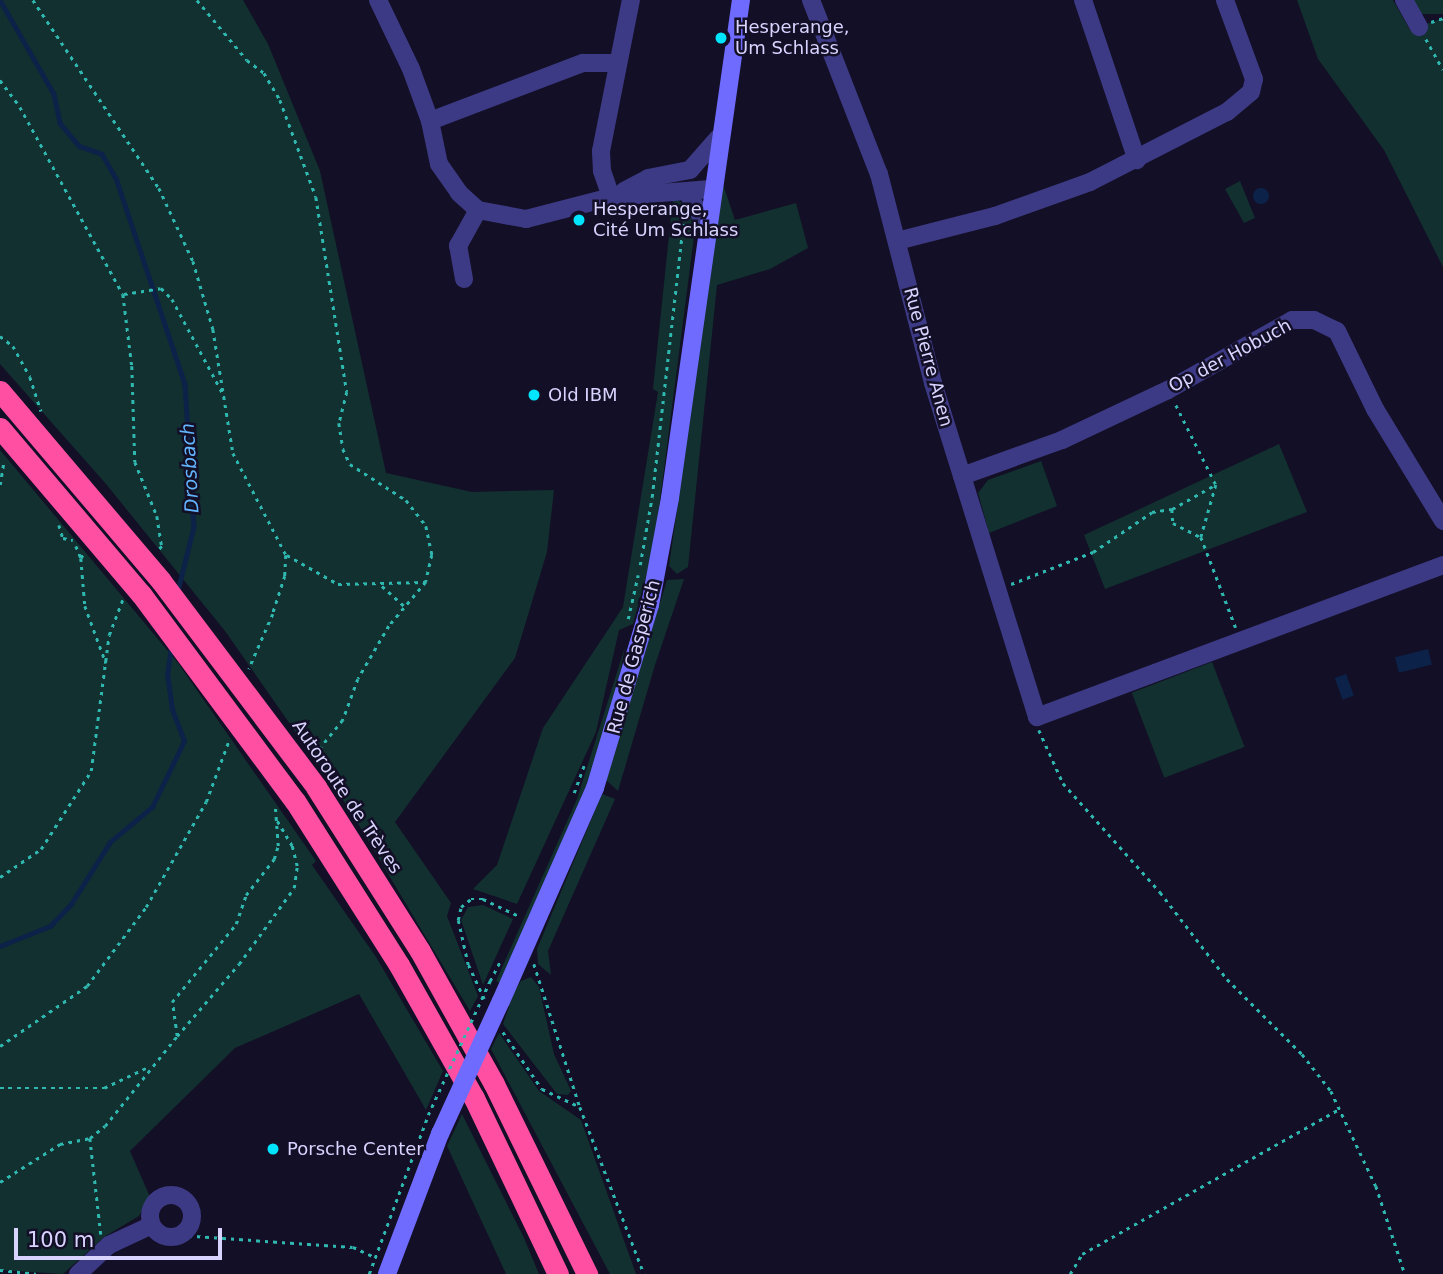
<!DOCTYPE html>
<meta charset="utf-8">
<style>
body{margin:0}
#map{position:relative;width:1443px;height:1274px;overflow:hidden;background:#130f26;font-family:"DejaVu Sans",sans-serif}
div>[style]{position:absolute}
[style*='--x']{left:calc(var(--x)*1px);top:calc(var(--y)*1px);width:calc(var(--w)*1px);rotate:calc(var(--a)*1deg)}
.green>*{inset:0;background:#12302f;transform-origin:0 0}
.water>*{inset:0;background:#0c2248;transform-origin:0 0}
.round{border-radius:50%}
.stream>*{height:4.5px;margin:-2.25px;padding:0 2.25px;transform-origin:2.25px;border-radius:2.25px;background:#0c2248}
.path>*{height:2.5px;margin-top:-1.25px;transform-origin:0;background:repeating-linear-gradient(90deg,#2fb8b0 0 3.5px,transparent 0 8.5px)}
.street>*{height:18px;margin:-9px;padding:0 9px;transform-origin:9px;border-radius:9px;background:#3d3a85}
.street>.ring{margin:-9px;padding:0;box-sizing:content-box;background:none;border:18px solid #3d3a85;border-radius:50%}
.secondary>*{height:18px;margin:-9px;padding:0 9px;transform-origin:9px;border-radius:9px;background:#6f6bff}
.highway>*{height:21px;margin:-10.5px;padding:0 10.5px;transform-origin:10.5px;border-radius:10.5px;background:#ff4fa3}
.path-bridge>*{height:2.5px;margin-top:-1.25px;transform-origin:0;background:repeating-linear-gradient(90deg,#2fb8b0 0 3.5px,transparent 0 8.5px)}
.secondary-bridge>*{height:18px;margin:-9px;padding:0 9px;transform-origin:9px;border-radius:9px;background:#6f6bff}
.highway-bridge>*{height:21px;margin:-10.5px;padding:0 10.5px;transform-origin:10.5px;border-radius:10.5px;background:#ff4fa3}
.dots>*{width:19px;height:19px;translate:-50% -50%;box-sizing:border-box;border:4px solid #130f26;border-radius:50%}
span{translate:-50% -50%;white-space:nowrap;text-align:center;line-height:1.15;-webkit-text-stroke:5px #130f26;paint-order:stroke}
.poi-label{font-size:18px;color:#d9d4ff}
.left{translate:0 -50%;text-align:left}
.street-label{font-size:18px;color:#d9d4ff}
.water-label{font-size:19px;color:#62b6ff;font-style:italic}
.scale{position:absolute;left:14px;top:1228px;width:208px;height:32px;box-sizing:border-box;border:4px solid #d9d4ff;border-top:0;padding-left:9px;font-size:21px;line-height:24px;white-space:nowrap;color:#d9d4ff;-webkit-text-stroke:5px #130f26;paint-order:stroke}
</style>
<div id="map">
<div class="green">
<div style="clip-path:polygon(0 0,243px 0,268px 44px,320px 171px,386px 473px,472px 492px,554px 490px,547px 552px,515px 658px,395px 822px,451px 903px,447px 916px,478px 996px,470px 1011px,348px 807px,225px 631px,106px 484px,0 364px)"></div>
<div style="clip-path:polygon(1297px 0,1393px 0,1410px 30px,1443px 18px,1443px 267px,1384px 150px,1318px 59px)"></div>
<div style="clip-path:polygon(1413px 0,1443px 0,1443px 14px,1420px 14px)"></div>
<div style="clip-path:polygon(1240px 181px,1255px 218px,1244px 223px,1225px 189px)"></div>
<div style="clip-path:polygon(723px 184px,735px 220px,796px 203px,808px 248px,770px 269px,717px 285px,688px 567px,677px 574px,669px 566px)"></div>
<div style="clip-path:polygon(673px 197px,695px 211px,695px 229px,654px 547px,633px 624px,619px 630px,596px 732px,517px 904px,473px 889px,497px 865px,543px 728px,623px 607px,658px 392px,653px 389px)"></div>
<div style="clip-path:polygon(1279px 444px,1307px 512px,1105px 589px,1084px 535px)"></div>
<div style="clip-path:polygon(0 450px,178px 663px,316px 861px,312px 865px,376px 957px,443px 1071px,426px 1110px,359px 994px,235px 1048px,130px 1151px,150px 1197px,139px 1216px,104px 1237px,63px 1274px,0 1270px)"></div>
<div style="clip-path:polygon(1041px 461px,1057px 506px,989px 533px,978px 493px,988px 480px)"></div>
<div style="clip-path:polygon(684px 579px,655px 665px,618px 791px,606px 780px,667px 580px)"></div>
<div style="clip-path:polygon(625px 647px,614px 705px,586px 786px,500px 983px,496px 981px,577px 799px)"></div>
<div style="left:1212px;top:662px;width:91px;height:86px;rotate:69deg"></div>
<div style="clip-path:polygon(602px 794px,615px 799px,548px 951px,551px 975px,538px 964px,537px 949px)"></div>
<div style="clip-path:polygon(483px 905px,513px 919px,483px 985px,461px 920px,468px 907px)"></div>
<div style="clip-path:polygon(531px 977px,539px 987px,554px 1054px,571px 1091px,568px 1095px,557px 1094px,503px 1024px,514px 992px,521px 981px)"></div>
<div style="clip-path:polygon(499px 1033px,539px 1091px,581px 1120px,636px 1274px,610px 1274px,491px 1049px)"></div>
<div style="clip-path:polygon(462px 1114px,524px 1238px,539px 1274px,506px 1274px,447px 1146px)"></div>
</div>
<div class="water">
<div class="round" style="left:1253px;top:188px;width:16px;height:16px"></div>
<div style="left:1428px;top:649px;width:16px;height:34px;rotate:76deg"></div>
<div style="left:1346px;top:674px;width:23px;height:12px;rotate:70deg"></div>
</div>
<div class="stream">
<div style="--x:0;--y:0;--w:108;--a:60.1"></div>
<div style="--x:54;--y:94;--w:30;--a:78"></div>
<div style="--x:60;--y:123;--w:30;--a:50"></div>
<div style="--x:79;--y:146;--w:24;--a:19"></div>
<div style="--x:102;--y:154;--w:28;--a:60"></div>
<div style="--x:116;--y:178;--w:217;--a:71.5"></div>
<div style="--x:185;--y:384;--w:143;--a:86.4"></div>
<div style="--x:194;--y:527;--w:66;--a:104"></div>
<div style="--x:0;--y:946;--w:54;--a:-21.8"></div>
<div style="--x:50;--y:926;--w:30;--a:-46"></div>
<div style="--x:71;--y:904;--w:73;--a:-57.8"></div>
<div style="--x:110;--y:842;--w:55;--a:-39.8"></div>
<div style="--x:152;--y:807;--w:73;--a:-64.1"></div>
<div style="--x:184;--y:741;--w:34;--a:-111"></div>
<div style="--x:172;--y:709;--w:34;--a:-98"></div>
<div style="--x:167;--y:675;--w:30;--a:-82"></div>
</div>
<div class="path">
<div style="--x:33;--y:0;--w:226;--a:56.2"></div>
<div style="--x:159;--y:188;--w:81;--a:65"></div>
<div style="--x:193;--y:261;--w:71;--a:73.6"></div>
<div style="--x:213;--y:329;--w:126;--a:80.8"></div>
<div style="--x:233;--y:453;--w:115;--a:62.5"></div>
<div style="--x:286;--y:555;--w:21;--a:93"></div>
<div style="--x:285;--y:576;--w:40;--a:108"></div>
<div style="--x:273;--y:614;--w:60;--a:113.6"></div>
<div style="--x:197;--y:0;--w:78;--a:50.2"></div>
<div style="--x:247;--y:60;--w:21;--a:37"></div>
<div style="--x:264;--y:73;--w:31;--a:59"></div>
<div style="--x:280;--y:100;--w:103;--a:69.6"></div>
<div style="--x:316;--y:197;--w:197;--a:81"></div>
<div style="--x:347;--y:392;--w:32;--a:104"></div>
<div style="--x:339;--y:423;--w:26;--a:81"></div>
<div style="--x:343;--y:449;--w:17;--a:65"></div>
<div style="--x:350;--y:464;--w:67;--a:32.7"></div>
<div style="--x:406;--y:500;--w:33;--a:52"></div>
<div style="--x:426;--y:526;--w:30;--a:78"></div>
<div style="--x:432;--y:555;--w:28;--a:103"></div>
<div style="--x:426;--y:582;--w:57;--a:130.1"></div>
<div style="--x:389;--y:626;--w:61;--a:120.3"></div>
<div style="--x:358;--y:679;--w:44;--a:110.1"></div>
<div style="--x:343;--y:720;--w:48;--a:129"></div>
<div style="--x:1431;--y:22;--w:13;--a:-18"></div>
<div style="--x:1426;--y:39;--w:35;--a:61"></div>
<div style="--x:0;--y:80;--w:34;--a:53"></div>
<div style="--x:20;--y:107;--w:213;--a:61.2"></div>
<div style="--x:123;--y:294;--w:73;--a:82.9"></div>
<div style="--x:132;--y:366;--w:96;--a:88.2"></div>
<div style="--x:135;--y:462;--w:58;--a:67.8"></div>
<div style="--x:157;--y:516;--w:30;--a:81"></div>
<div style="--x:162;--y:546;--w:6;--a:129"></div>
<div style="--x:124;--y:294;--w:37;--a:-9"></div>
<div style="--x:161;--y:288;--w:16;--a:45"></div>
<div style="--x:172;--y:299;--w:106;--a:61.7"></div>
<div style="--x:0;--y:336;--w:16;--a:38"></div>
<div style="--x:13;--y:346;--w:35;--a:61"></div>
<div style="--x:30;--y:377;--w:36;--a:72"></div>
<div style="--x:1176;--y:405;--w:89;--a:63.4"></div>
<div style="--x:1216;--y:485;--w:54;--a:106.1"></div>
<div style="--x:0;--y:485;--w:24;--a:-81"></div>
<div style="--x:1172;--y:509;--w:49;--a:-29.2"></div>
<div style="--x:59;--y:525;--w:14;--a:73"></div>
<div style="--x:63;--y:538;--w:10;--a:11"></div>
<div style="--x:76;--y:546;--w:13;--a:67"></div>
<div style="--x:81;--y:558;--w:4;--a:-63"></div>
<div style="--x:287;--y:555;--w:59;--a:29.6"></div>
<div style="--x:338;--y:584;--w:88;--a:-1.3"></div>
<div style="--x:81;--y:558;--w:48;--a:85.2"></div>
<div style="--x:85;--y:606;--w:61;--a:69.8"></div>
<div style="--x:640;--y:565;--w:69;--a:-80"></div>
<div style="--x:652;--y:497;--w:282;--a:-83.5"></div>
<div style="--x:1011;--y:584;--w:88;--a:-21.3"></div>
<div style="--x:1093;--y:552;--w:71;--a:-34.1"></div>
<div style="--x:1152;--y:512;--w:20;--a:-9"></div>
<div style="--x:1172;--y:509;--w:14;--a:86"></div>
<div style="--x:1173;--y:523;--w:31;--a:27"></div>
<div style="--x:1201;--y:537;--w:97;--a:69"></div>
<div style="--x:382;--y:586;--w:31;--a:42"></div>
<div style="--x:628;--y:619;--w:45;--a:-77.2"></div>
<div style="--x:1039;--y:730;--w:58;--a:65.6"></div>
<div style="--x:1063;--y:783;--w:146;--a:48.3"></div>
<div style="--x:1160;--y:892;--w:110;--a:52.4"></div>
<div style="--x:1227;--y:979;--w:106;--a:45"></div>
<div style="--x:1302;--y:1054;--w:47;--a:51.9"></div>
<div style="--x:1331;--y:1091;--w:105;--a:64.7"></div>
<div style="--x:1376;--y:1186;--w:93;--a:71.8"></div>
<div style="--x:574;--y:793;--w:29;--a:-70"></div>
<div style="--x:0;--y:877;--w:50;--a:-34.3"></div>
<div style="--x:41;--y:849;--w:93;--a:-57.3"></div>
<div style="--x:91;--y:771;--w:137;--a:-82.5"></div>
<div style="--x:109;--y:635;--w:39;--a:-69"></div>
<div style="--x:534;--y:964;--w:150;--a:72.2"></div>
<div style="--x:580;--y:1107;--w:179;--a:69"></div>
<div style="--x:490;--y:981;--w:25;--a:-63"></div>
<div style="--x:484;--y:999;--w:38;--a:-115"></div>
<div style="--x:468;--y:965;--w:46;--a:-102.5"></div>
<div style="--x:458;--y:920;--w:13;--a:-77"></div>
<div style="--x:461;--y:907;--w:13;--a:-39"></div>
<div style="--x:471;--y:899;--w:12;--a:0"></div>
<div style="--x:483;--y:899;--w:42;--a:25.3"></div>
<div style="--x:503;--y:1032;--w:69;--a:55.6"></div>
<div style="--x:542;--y:1089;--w:42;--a:25.3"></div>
<div style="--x:177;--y:1036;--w:95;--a:-49.3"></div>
<div style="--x:239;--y:964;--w:94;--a:-54.1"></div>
<div style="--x:294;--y:888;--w:22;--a:-82"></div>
<div style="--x:297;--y:866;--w:21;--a:-104"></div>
<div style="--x:292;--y:846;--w:31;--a:-121"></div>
<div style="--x:0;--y:1046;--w:106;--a:-34.6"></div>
<div style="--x:87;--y:986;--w:99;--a:-53.2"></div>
<div style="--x:146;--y:907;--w:121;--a:-60.3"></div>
<div style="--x:206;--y:802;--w:66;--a:-69.6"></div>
<div style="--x:0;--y:1088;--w:104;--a:0"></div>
<div style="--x:104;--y:1088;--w:47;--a:-25.5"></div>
<div style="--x:90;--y:1138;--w:97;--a:83.5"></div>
<div style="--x:0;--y:1182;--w:71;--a:-32.3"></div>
<div style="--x:60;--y:1144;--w:31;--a:-11"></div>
<div style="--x:90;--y:1138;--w:19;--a:-39"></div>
<div style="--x:105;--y:1126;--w:115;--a:-51.3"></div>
<div style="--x:177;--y:1036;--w:34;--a:-98"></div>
<div style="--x:172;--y:1002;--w:101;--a:-50.6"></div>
<div style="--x:236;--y:924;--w:31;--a:-71"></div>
<div style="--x:246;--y:895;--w:46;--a:-52.1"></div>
<div style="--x:274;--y:859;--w:14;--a:-73"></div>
<div style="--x:278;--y:846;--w:41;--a:-94.2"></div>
<div style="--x:180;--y:1235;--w:173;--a:4"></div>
<div style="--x:353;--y:1247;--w:23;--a:25"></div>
<div style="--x:0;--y:1270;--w:36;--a:6"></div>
<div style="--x:369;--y:1274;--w:170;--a:-69.6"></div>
<div style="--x:1070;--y:1274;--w:23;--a:-59"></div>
<div style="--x:1082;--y:1254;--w:297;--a:-29.4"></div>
</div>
<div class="street">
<div style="--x:378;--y:0;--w:76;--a:64.4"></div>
<div style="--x:411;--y:69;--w:55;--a:69.9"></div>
<div style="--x:430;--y:121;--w:44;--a:78.2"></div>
<div style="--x:439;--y:164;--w:35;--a:55"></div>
<div style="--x:459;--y:193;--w:25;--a:42"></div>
<div style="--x:478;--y:210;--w:49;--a:10.6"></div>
<div style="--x:526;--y:219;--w:88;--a:-14.5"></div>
<div style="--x:611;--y:197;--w:100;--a:-4.6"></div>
<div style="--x:811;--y:0;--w:187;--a:68.7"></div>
<div style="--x:879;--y:174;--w:216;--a:75.5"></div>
<div style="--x:933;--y:383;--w:350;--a:72.7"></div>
<div style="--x:1037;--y:717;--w:434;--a:-20.5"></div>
<div style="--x:1083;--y:0;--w:169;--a:71.4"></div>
<div style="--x:1404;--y:0;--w:31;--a:61"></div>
<div style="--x:430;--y:121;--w:164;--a:-20.8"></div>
<div style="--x:583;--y:63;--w:35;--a:0"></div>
<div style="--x:624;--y:191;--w:27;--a:-28"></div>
<div style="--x:648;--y:178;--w:43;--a:-10.8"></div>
<div style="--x:690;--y:170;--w:43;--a:-48.8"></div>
<div style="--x:687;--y:192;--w:38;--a:60"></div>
<div style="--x:611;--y:197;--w:28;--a:-109"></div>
<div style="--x:602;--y:171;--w:20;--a:-93"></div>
<div style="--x:601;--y:151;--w:154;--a:-78.8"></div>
<div style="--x:897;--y:241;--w:101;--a:-14.3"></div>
<div style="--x:995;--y:216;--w:101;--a:-19.7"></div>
<div style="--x:1090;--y:182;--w:154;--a:-27.1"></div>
<div style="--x:1227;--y:112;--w:31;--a:-40"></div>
<div style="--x:1251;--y:92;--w:13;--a:-77"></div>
<div style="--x:1254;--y:79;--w:84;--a:-110.2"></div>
<div style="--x:464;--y:279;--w:34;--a:-100"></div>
<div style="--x:458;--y:246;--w:41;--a:-60.9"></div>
<div style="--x:962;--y:476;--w:106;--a:-19.8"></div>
<div style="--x:1062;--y:440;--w:117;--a:-25.3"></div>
<div style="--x:1168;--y:390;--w:142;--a:-29.4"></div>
<div style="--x:1292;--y:320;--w:22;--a:0"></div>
<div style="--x:1314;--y:320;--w:25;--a:26"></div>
<div style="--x:1337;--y:331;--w:87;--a:64"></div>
<div style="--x:1375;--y:409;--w:131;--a:58.7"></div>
<div class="ring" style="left:150px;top:1195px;width:24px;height:24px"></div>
<div style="--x:78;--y:1274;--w:42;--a:-43.1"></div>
<div style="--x:109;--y:1245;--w:47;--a:-24.9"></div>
</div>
<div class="secondary">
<div style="--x:501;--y:1001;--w:233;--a:-66.2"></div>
<div style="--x:595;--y:788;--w:191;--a:-73.3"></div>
<div style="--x:650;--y:605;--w:109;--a:-79.4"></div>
<div style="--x:670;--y:498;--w:503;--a:-81.89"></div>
<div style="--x:387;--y:1274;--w:150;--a:-69.3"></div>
</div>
<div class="highway">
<div style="--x:316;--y:787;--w:194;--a:57.6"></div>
<div style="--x:420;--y:951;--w:152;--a:60.9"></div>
<div style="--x:494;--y:1084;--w:212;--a:63.9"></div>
<div style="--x:295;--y:801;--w:194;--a:57.6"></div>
<div style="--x:399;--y:965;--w:153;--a:60.6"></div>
<div style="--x:474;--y:1098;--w:195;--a:64.5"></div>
</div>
<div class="path-bridge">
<div style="--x:428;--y:1115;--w:148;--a:-65.2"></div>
</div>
<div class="secondary-bridge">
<div style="--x:440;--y:1134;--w:146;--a:-65.4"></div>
</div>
<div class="highway-bridge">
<div style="--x:0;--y:391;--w:249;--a:49.7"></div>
<div style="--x:161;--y:581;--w:258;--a:53"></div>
<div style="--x:0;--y:428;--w:218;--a:49.7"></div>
<div style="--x:141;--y:594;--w:258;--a:53.4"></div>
</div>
<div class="dots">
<div style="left:721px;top:38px;background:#00e5ff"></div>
<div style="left:579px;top:220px;background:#00e5ff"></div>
<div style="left:534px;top:395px;background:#00e5ff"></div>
<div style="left:273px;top:1149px;background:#00e5ff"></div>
</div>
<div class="poi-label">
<span class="left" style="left:735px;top:38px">Hesperange,<br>Um Schlass</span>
<span class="left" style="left:593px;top:220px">Hesperange,<br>Cité Um Schlass</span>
<span class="left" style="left:548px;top:395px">Old IBM</span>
<span class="left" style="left:287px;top:1149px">Porsche Center</span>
</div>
<div class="street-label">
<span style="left:1230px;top:356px;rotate:-28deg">Op der Hobuch</span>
<span style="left:928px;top:357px;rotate:75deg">Rue Pierre Anen</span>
<span style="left:634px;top:657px;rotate:-75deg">Rue de Gasperich</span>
<span style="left:347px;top:797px;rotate:56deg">Autoroute de Trèves</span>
</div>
<div class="water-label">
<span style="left:190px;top:468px;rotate:-93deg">Drosbach</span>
</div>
<div class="scale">100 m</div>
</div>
